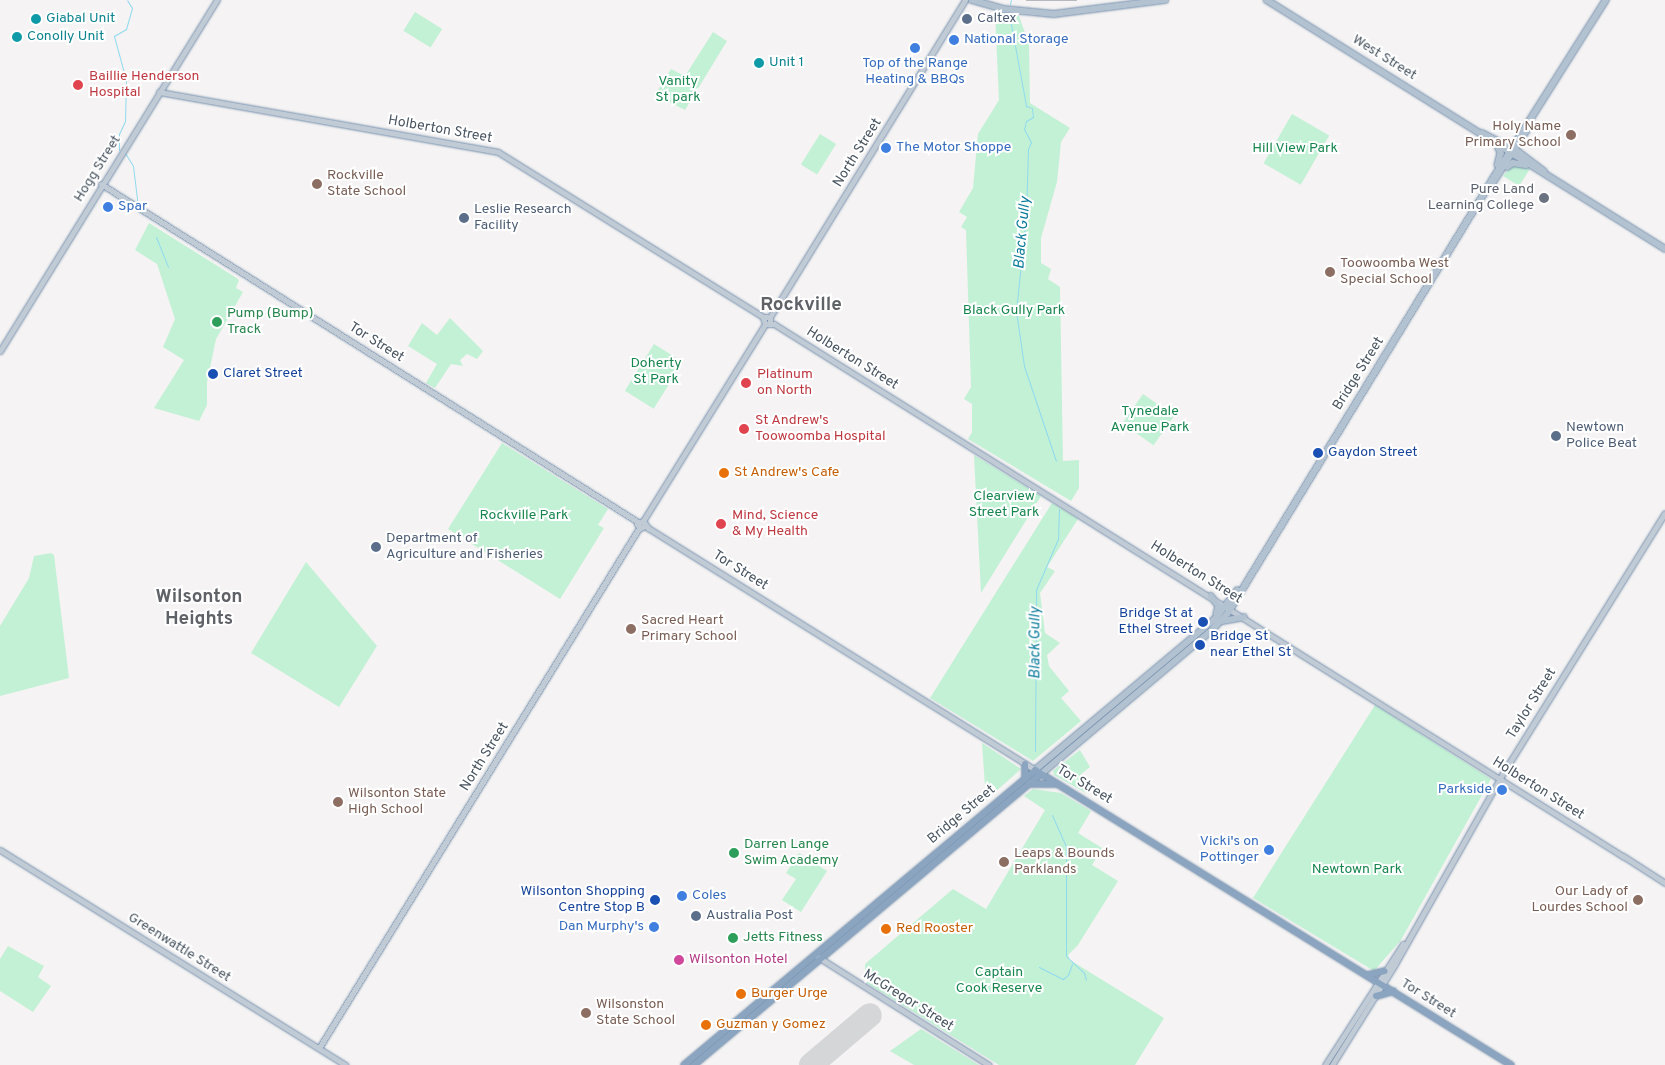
<!DOCTYPE html>
<style>
body{margin:0}
#map{position:relative;width:1665px;height:1065px;overflow:hidden;background:#f5f3f3;font-family:Overpass,sans-serif}
div>[style]{position:absolute}
[style*='--x']{left:calc(var(--x)*1px);top:calc(var(--y)*1px);width:calc(var(--w)*1px);rotate:calc(var(--a)*1deg)}
.green>*{inset:0;background:#c3f1d5;transform-origin:0 0}
.stream>*{height:1px;margin:-0.5px;padding:0 0.5px;transform-origin:0.5px;border-radius:0.5px;background:#90daee}
.runway>*{height:24px;margin:-12px;padding:0 12px;transform-origin:12px;border-radius:12px;background:#d5d6d8}
.roads{filter:drop-shadow(0 0 1px #7690ad) drop-shadow(0 0 1px #7690ad)}
.secondary>*{height:5px;margin:-2.5px;padding:0 2.5px;transform-origin:2.5px;border-radius:2.5px;background:#c1cbd6}
.primary>*{height:5.5px;margin:-2.75px;padding:0 2.75px;transform-origin:2.75px;border-radius:2.75px;background:#b3c2d1}
.highway>*{height:6px;margin:-3px;padding:0 3px;transform-origin:3px;border-radius:3px;background:#8ba5c1}
.rail>*{height:1px;margin:-0.5px;padding:0 0.5px;transform-origin:0.5px;border-radius:0.5px;background:#b5b8bd}
.dots>*{width:14px;height:14px;translate:-50% -50%;box-sizing:border-box;border:2px solid #fff;border-radius:50%}
span{translate:-50% -50%;white-space:nowrap;text-align:center;line-height:1.15;-webkit-text-stroke:4px #fff;paint-order:stroke}
.culture-label{font-size:14px;color:#0d838f}
.left{translate:0 -50%;text-align:left}
.service-label{font-size:14px;color:#4e5e75}
.shop-label{font-size:14px;color:#366cbe}
.right{translate:-100% -50%;text-align:right}
.street-label{font-size:14px;color:#4a5661}
.health-label{font-size:14px;color:#be3a42}
.park-label{font-size:14px;color:#17864f}
.education-label{font-size:14px;color:#785e54}
.worship-label{font-size:14px;color:#5b616d}
.leisure-label{font-size:14px;color:#27864d}
.transit-label{font-size:14px;color:#164399}
.food-label{font-size:14px;color:#c56008}
.hotel-label{font-size:14px;color:#b23c85}
.water-label{font-size:15px;color:#0c7c9b;font-style:italic}
.district-label{font-size:19px;color:#5f6368;font-weight:700}
</style>
<div id="map">
<div class="green">
<div style="left:415px;top:12px;width:32px;height:22px;rotate:32deg"></div>
<div style="clip-path:polygon(995px 13px,1019px 16px,1029px 44px,1030px 103px,1070px 128px,1061px 142px,1057px 182px,1041px 238px,1041px 263px,1051px 269px,1048px 279px,1060px 287px,1063px 461px,1079px 460px,1079px 488px,1071px 501px,968px 439px,972px 432px,972px 404px,964px 399px,971px 387px,966px 230px,961px 227px,967px 217px,959px 212px,973px 188px,978px 134px,999px 100px)"></div>
<div style="clip-path:polygon(713px 32px,727px 41px,685px 110px,655px 95px,671px 69px,685px 76px)"></div>
<div style="left:1292px;top:114px;width:43px;height:57px;rotate:30deg"></div>
<div style="left:820px;top:134px;width:19px;height:36px;rotate:32deg"></div>
<div style="clip-path:polygon(1512px 165px,1530px 169px,1519px 186px,1503px 176px)"></div>
<div style="clip-path:polygon(149px 223px,235px 277px,239px 280px,236px 288px,243px 292px,216px 339px,207px 382px,207px 405px,199px 421px,154px 408px,184px 360px,163px 347px,175px 319px,157px 264px,135px 250px)"></div>
<div style="clip-path:polygon(450px 318px,483px 351px,477px 359px,467px 354px,460px 360px,463px 366px,451px 364px,435px 388px,426px 383px,437px 364px,408px 346px,422px 323px,437px 335px)"></div>
<div style="left:654px;top:344px;width:34px;height:55px;rotate:32deg"></div>
<div style="left:1143px;top:394px;width:38px;height:36px;rotate:35deg"></div>
<div style="clip-path:polygon(502px 443px,608px 509px,598px 525px,604px 528px,560px 599px,448px 529px)"></div>
<div style="clip-path:polygon(974px 455px,1041px 496px,981px 593px)"></div>
<div style="clip-path:polygon(1052px 503px,1078px 519px,1047px 567px,1055px 571px,1040px 593px,1045px 633px,1060px 643px,1047px 655px,1049px 666px,1069px 691px,1061px 698px,1081px 721px,1033px 761px,930px 698px)"></div>
<div style="clip-path:polygon(51px 553px,54px 555px,69px 678px,0 696px,0 626px,29px 578px,34px 556px)"></div>
<div style="clip-path:polygon(306px 562px,377px 646px,339px 707px,251px 653px)"></div>
<div style="clip-path:polygon(1375px 705px,1491px 779px,1401px 940px,1374px 971px,1253px 898px)"></div>
<div style="clip-path:polygon(982px 743px,1021px 769px,986px 800px)"></div>
<div style="clip-path:polygon(1080px 750px,1090px 767px,1080px 775px,1086px 793px,1054px 775px,1053px 771px)"></div>
<div style="clip-path:polygon(1033px 789px,1061px 793px,1091px 811px,1078px 833px,1102px 848px,1092px 865px,1118px 881px,1078px 945px,1068px 955px,1070px 960px,1164px 1018px,1135px 1065px,999px 1065px,865px 982px,865px 964px,953px 889px,986px 909px,1045px 810px,1024px 796px)"></div>
<div style="clip-path:polygon(799px 853px,827px 871px,801px 912px,782px 900px,796px 879px,786px 873px)"></div>
<div style="clip-path:polygon(8px 946px,44px 966px,38px 977px,51px 986px,33px 1012px,0 991px,0 959px)"></div>
<div style="clip-path:polygon(921px 1029px,979px 1065px,914px 1065px,890px 1051px)"></div>
</div>
<div class="stream">
<div style="--x:1010;--y:4;--w:4;--a:-76"></div>
<div style="--x:1009;--y:13;--w:95;--a:79.6"></div>
<div style="--x:1026;--y:106;--w:6;--a:18"></div>
<div style="--x:1032;--y:108;--w:9;--a:84"></div>
<div style="--x:1033;--y:117;--w:8;--a:150"></div>
<div style="--x:1026;--y:121;--w:8;--a:104"></div>
<div style="--x:1024;--y:129;--w:15;--a:62"></div>
<div style="--x:1031;--y:142;--w:8;--a:113"></div>
<div style="--x:1028;--y:149;--w:67;--a:91.7"></div>
<div style="--x:1026;--y:216;--w:96;--a:96"></div>
<div style="--x:1016;--y:311;--w:56;--a:81.7"></div>
<div style="--x:1024;--y:366;--w:100;--a:71.4"></div>
<div style="--x:119;--y:150;--w:16;--a:-90"></div>
<div style="--x:119;--y:134;--w:14;--a:-65"></div>
<div style="--x:125;--y:121;--w:41;--a:-88.6"></div>
<div style="--x:126;--y:80;--w:46;--a:-105.3"></div>
<div style="--x:114;--y:36;--w:14;--a:-30"></div>
<div style="--x:126;--y:29;--w:22;--a:-74"></div>
<div style="--x:132;--y:8;--w:9;--a:-122"></div>
<div style="--x:125;--y:153;--w:15;--a:58"></div>
<div style="--x:133;--y:166;--w:35;--a:83"></div>
<div style="--x:156;--y:237;--w:32;--a:68"></div>
<div style="--x:1035;--y:751;--w:161;--a:-89.6"></div>
<div style="--x:1036;--y:590;--w:56;--a:-66.7"></div>
<div style="--x:1058;--y:539;--w:30;--a:-88"></div>
<div style="--x:1052;--y:815;--w:35;--a:66"></div>
<div style="--x:1066;--y:847;--w:109;--a:90"></div>
<div style="--x:1066;--y:956;--w:25;--a:43"></div>
<div style="--x:1084;--y:973;--w:7;--a:74"></div>
<div style="--x:1039;--y:967;--w:27;--a:27"></div>
<div style="--x:1063;--y:979;--w:6;--a:-39"></div>
<div style="--x:1068;--y:975;--w:12;--a:-70"></div>
</div>
<div class="runway">
<div style="--x:811;--y:1065;--w:77;--a:-40.3"></div>
</div>
<div class="roads">
<div class="secondary">
<div style="--x:159;--y:92;--w:344;--a:10"></div>
<div style="--x:498;--y:152;--w:312;--a:31.9"></div>
<div style="--x:101;--y:184;--w:635;--a:32.19"></div>
<div style="--x:770;--y:317;--w:372;--a:-58.4"></div>
<div style="--x:770;--y:322;--w:5;--a:-90"></div>
<div style="--x:770;--y:317;--w:7;--a:180"></div>
<div style="--x:763;--y:317;--w:7;--a:74"></div>
<div style="--x:765;--y:324;--w:9;--a:0"></div>
<div style="--x:774;--y:324;--w:1003;--a:32.09"></div>
<div style="--x:0;--y:351;--w:413;--a:-58.3"></div>
<div style="--x:643;--y:521;--w:232;--a:-58.2"></div>
<div style="--x:645;--y:526;--w:5;--a:158"></div>
<div style="--x:640;--y:528;--w:5;--a:-127"></div>
<div style="--x:637;--y:524;--w:7;--a:-27"></div>
<div style="--x:643;--y:521;--w:9;--a:54"></div>
<div style="--x:648;--y:528;--w:456;--a:32"></div>
<div style="--x:0;--y:850;--w:407;--a:31.9"></div>
<div style="--x:1623;--y:856;--w:50;--a:32.7"></div>
<div style="--x:818;--y:957;--w:202;--a:32.3"></div>
<div style="--x:319;--y:1048;--w:611;--a:-58.39"></div>
<div style="--x:1325;--y:1065;--w:144;--a:-57.2"></div>
<div style="--x:1332;--y:1065;--w:119;--a:-58"></div>
<div style="--x:1395;--y:964;--w:219;--a:-60.5"></div>
<div style="--x:1503;--y:773;--w:306;--a:-58.1"></div>
</div>
<div class="primary">
<div style="--x:972;--y:0;--w:32;--a:16"></div>
<div style="--x:1003;--y:9;--w:51;--a:5.6"></div>
<div style="--x:1054;--y:14;--w:112;--a:-7.2"></div>
<div style="--x:1267;--y:0;--w:469;--a:32"></div>
<div style="--x:1482;--y:133;--w:38;--a:27"></div>
<div style="--x:1516;--y:150;--w:35;--a:37"></div>
<div style="--x:1498;--y:146;--w:8;--a:67"></div>
<div style="--x:1501;--y:153;--w:12;--a:104"></div>
<div style="--x:1507;--y:167;--w:7;--a:-34"></div>
<div style="--x:1513;--y:163;--w:13;--a:9"></div>
<div style="--x:1492;--y:184;--w:70;--a:-57.2"></div>
<div style="--x:1211;--y:596;--w:13;--a:51"></div>
<div style="--x:1219;--y:606;--w:8;--a:104"></div>
<div style="--x:1222;--y:621;--w:22;--a:-10"></div>
<div style="--x:1035;--y:770;--w:235;--a:-40"></div>
<div style="--x:1215;--y:619;--w:36;--a:-52"></div>
<div style="--x:1041;--y:774;--w:225;--a:-40.1"></div>
<div style="--x:1213;--y:629;--w:22;--a:-47"></div>
<div style="--x:1228;--y:613;--w:511;--a:-58.61"></div>
<div style="--x:1494;--y:177;--w:209;--a:-57.7"></div>
</div>
<div class="highway">
<div style="--x:1025;--y:779;--w:15;--a:-90"></div>
<div style="--x:1029;--y:784;--w:28;--a:0"></div>
<div style="--x:1368;--y:975;--w:17;--a:-13"></div>
<div style="--x:1376;--y:996;--w:18;--a:-16"></div>
<div style="--x:684;--y:1065;--w:459;--a:-40"></div>
<div style="--x:1035;--y:770;--w:560;--a:31.79"></div>
<div style="--x:694;--y:1065;--w:453;--a:-40"></div>
</div>
</div>
<div class="rail">
<div style="--x:1026;--y:0;--w:50;--a:0"></div>
</div>
<div class="dots">
<div style="left:36px;top:19px;background:#0f9aa8"></div>
<div style="left:967px;top:19px;background:#5c6f8a"></div>
<div style="left:17px;top:37px;background:#0f9aa8"></div>
<div style="left:954px;top:40px;background:#3f7fe0"></div>
<div style="left:915px;top:48px;background:#3f7fe0"></div>
<div style="left:759px;top:63px;background:#0f9aa8"></div>
<div style="left:78px;top:85px;background:#e0444e"></div>
<div style="left:1571px;top:135px;background:#8d6e63"></div>
<div style="left:886px;top:148px;background:#3f7fe0"></div>
<div style="left:317px;top:184px;background:#8d6e63"></div>
<div style="left:1544px;top:198px;background:#6b7280"></div>
<div style="left:108px;top:207px;background:#3f7fe0"></div>
<div style="left:464px;top:218px;background:#5c6f8a"></div>
<div style="left:1330px;top:272px;background:#8d6e63"></div>
<div style="left:217px;top:322px;background:#2e9e5b"></div>
<div style="left:213px;top:374px;background:#1a4fb4"></div>
<div style="left:746px;top:383px;background:#e0444e"></div>
<div style="left:744px;top:429px;background:#e0444e"></div>
<div style="left:1556px;top:436px;background:#5c6f8a"></div>
<div style="left:1318px;top:453px;background:#1a4fb4"></div>
<div style="left:724px;top:473px;background:#e8710a"></div>
<div style="left:721px;top:524px;background:#e0444e"></div>
<div style="left:376px;top:547px;background:#5c6f8a"></div>
<div style="left:1203px;top:622px;background:#1a4fb4"></div>
<div style="left:631px;top:629px;background:#8d6e63"></div>
<div style="left:1200px;top:645px;background:#1a4fb4"></div>
<div style="left:1502px;top:790px;background:#3f7fe0"></div>
<div style="left:338px;top:802px;background:#8d6e63"></div>
<div style="left:1269px;top:850px;background:#3f7fe0"></div>
<div style="left:734px;top:853px;background:#2e9e5b"></div>
<div style="left:1004px;top:862px;background:#8d6e63"></div>
<div style="left:682px;top:896px;background:#3f7fe0"></div>
<div style="left:655px;top:900px;background:#1a4fb4"></div>
<div style="left:1638px;top:900px;background:#8d6e63"></div>
<div style="left:696px;top:916px;background:#5c6f8a"></div>
<div style="left:654px;top:927px;background:#3f7fe0"></div>
<div style="left:886px;top:929px;background:#e8710a"></div>
<div style="left:733px;top:938px;background:#2e9e5b"></div>
<div style="left:679px;top:960px;background:#d1479c"></div>
<div style="left:741px;top:994px;background:#e8710a"></div>
<div style="left:586px;top:1013px;background:#8d6e63"></div>
<div style="left:706px;top:1025px;background:#e8710a"></div>
</div>
<div class="culture-label">
<span class="left" style="left:46px;top:19px">Giabal Unit</span>
<span class="left" style="left:27px;top:37px">Conolly Unit</span>
<span class="left" style="left:769px;top:63px">Unit 1</span>
</div>
<div class="service-label">
<span class="left" style="left:977px;top:19px">Caltex</span>
<span class="left" style="left:474px;top:218px">Leslie Research<br>Facility</span>
<span class="left" style="left:1566px;top:436px">Newtown<br>Police Beat</span>
<span class="left" style="left:386px;top:547px">Department of<br>Agriculture and Fisheries</span>
<span class="left" style="left:706px;top:916px">Australia Post</span>
</div>
<div class="shop-label">
<span class="left" style="left:964px;top:40px">National Storage</span>
<span style="left:915px;top:72px">Top of the Range<br>Heating &amp; BBQs</span>
<span class="left" style="left:896px;top:148px">The Motor Shoppe</span>
<span class="left" style="left:118px;top:207px">Spar</span>
<span class="right" style="left:1492px;top:790px">Parkside</span>
<span class="right" style="left:1259px;top:850px">Vicki's on<br>Pottinger</span>
<span class="left" style="left:692px;top:896px">Coles</span>
<span class="right" style="left:644px;top:927px">Dan Murphy's</span>
</div>
<div class="street-label">
<span style="left:1384px;top:58px;rotate:32deg">West Street</span>
<span style="left:440px;top:130px;rotate:10deg">Holberton Street</span>
<span style="left:858px;top:153px;rotate:-58deg">North Street</span>
<span style="left:98px;top:169px;rotate:-58deg">Hogg Street</span>
<span style="left:376px;top:343px;rotate:32deg">Tor Street</span>
<span style="left:852px;top:359px;rotate:32deg">Holberton Street</span>
<span style="left:1359px;top:374px;rotate:-58deg">Bridge Street</span>
<span style="left:740px;top:571px;rotate:32deg">Tor Street</span>
<span style="left:1196px;top:573px;rotate:32deg">Holberton Street</span>
<span style="left:1532px;top:704px;rotate:-58deg">Taylor Street</span>
<span style="left:485px;top:757px;rotate:-58deg">North Street</span>
<span style="left:1084px;top:785px;rotate:31deg">Tor Street</span>
<span style="left:1538px;top:789px;rotate:32deg">Holberton Street</span>
<span style="left:962px;top:815px;rotate:-40deg">Bridge Street</span>
<span style="left:179px;top:948px;rotate:32deg">Greenwattle Street</span>
<span style="left:1428px;top:999px;rotate:32deg">Tor Street</span>
<span style="left:908px;top:1001px;rotate:32deg">McGregor Street</span>
</div>
<div class="health-label">
<span class="left" style="left:89px;top:85px">Baillie Henderson<br>Hospital</span>
<span class="left" style="left:757px;top:383px">Platinum<br>on North</span>
<span class="left" style="left:755px;top:429px">St Andrew's<br>Toowoomba Hospital</span>
<span class="left" style="left:732px;top:524px">Mind, Science<br>&amp; My Health</span>
</div>
<div class="park-label">
<span style="left:678px;top:90px">Vanity<br>St park</span>
<span style="left:1295px;top:149px">Hill View Park</span>
<span style="left:1014px;top:311px">Black Gully Park</span>
<span style="left:656px;top:372px">Doherty<br>St Park</span>
<span style="left:1150px;top:420px">Tynedale<br>Avenue Park</span>
<span style="left:1004px;top:505px">Clearview<br>Street Park</span>
<span style="left:524px;top:516px">Rockville Park</span>
<span style="left:1357px;top:870px">Newtown Park</span>
<span style="left:999px;top:981px">Captain<br>Cook Reserve</span>
</div>
<div class="education-label">
<span class="right" style="left:1561px;top:135px">Holy Name<br>Primary School</span>
<span class="left" style="left:327px;top:184px">Rockville<br>State School</span>
<span class="left" style="left:1340px;top:272px">Toowoomba West<br>Special School</span>
<span class="left" style="left:641px;top:629px">Sacred Heart<br>Primary School</span>
<span class="left" style="left:348px;top:802px">Wilsonton State<br>High School</span>
<span class="left" style="left:1014px;top:862px">Leaps &amp; Bounds<br>Parklands</span>
<span class="right" style="left:1628px;top:900px">Our Lady of<br>Lourdes School</span>
<span class="left" style="left:596px;top:1013px">Wilsonston<br>State School</span>
</div>
<div class="worship-label">
<span class="right" style="left:1534px;top:198px">Pure Land<br>Learning College</span>
</div>
<div class="leisure-label">
<span class="left" style="left:227px;top:322px">Pump (Bump)<br>Track</span>
<span class="left" style="left:744px;top:853px">Darren Lange<br>Swim Academy</span>
<span class="left" style="left:743px;top:938px">Jetts Fitness</span>
</div>
<div class="transit-label">
<span class="left" style="left:223px;top:374px">Claret Street</span>
<span class="left" style="left:1328px;top:453px">Gaydon Street</span>
<span class="right" style="left:1193px;top:622px">Bridge St at<br>Ethel Street</span>
<span class="left" style="left:1210px;top:645px">Bridge St<br>near Ethel St</span>
<span class="right" style="left:645px;top:900px">Wilsonton Shopping<br>Centre Stop B</span>
</div>
<div class="food-label">
<span class="left" style="left:734px;top:473px">St Andrew's Cafe</span>
<span class="left" style="left:896px;top:929px">Red Rooster</span>
<span class="left" style="left:751px;top:994px">Burger Urge</span>
<span class="left" style="left:716px;top:1025px">Guzman y Gomez</span>
</div>
<div class="hotel-label">
<span class="left" style="left:689px;top:960px">Wilsonton Hotel</span>
</div>
<div class="water-label">
<span style="left:1023px;top:233px;rotate:-85deg">Black Gully</span>
<span style="left:1036px;top:643px;rotate:-90deg">Black Gully</span>
</div>
<div class="district-label">
<span style="left:801px;top:306px">Rockville</span>
<span style="left:199px;top:609px">Wilsonton<br>Heights</span>
</div>
</div>
